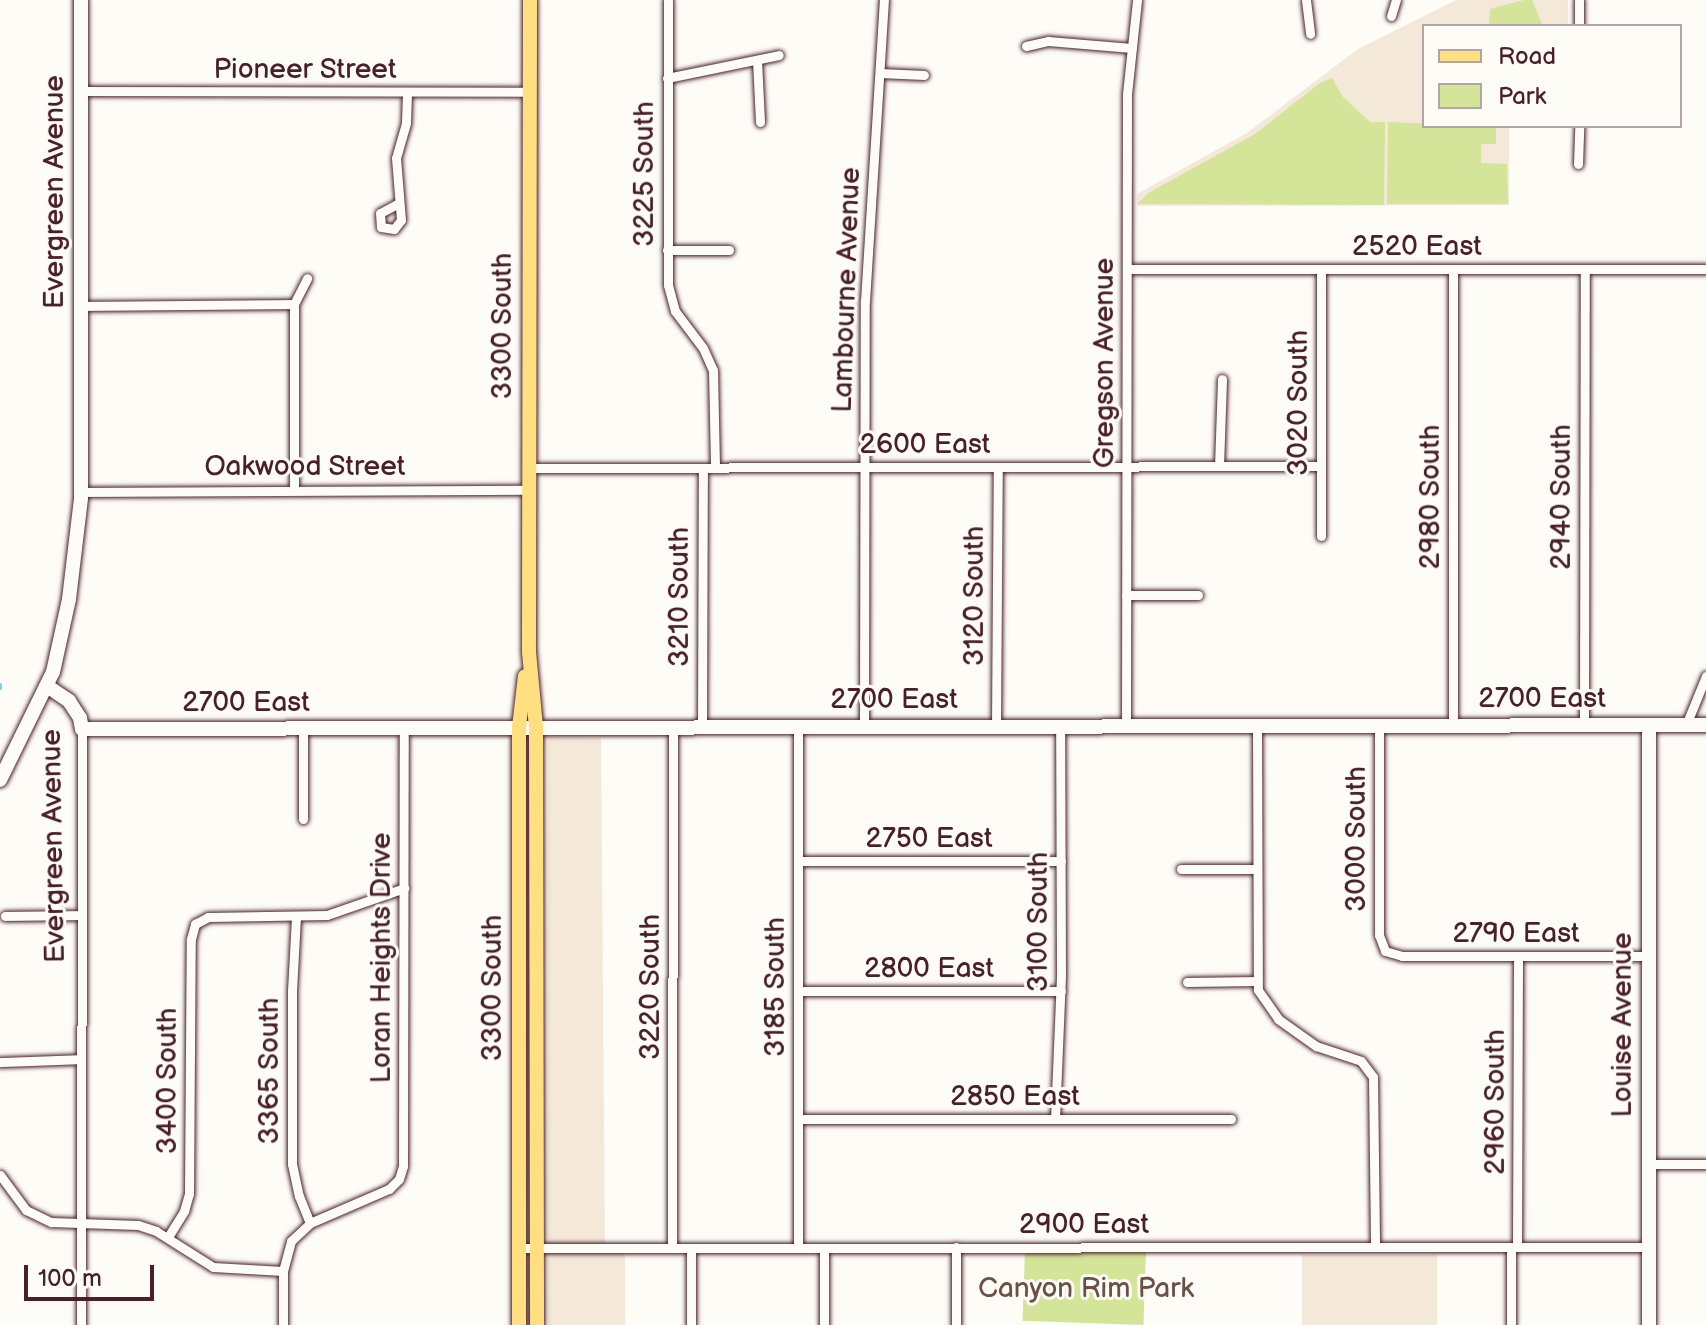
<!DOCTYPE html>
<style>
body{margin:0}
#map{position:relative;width:1706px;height:1325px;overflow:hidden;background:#fdfcf7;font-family:"Balsamiq Sans",sans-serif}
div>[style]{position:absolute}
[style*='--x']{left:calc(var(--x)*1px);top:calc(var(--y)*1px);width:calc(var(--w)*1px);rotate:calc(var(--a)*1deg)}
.built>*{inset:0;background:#f4e8d8;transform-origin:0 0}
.green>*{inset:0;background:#d4e498;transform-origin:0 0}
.stream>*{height:3px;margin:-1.5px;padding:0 1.5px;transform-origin:1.5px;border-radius:1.5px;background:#81d1dd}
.roads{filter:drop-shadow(0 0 2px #4a1f2b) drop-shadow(0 0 2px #4a1f2b)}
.street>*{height:9px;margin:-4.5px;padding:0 4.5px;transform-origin:4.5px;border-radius:4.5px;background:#fdfcf7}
.secondary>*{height:14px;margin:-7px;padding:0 7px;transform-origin:7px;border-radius:7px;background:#fdfcf7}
.primary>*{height:14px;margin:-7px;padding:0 7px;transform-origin:7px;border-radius:7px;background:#ffdf80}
span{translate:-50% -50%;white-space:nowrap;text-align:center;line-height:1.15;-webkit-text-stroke:6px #fdfcf7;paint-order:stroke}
.street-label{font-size:28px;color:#4a1f2b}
.park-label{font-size:28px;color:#6c5046}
.legend{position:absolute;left:1422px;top:24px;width:260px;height:104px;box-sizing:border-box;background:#fdfcf7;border:2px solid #b5a4a5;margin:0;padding:10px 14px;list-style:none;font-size:24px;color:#4a1f2b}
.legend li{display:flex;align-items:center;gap:16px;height:40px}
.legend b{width:40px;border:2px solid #b5a4a5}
.scale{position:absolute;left:24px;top:1265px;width:130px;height:36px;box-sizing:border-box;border:4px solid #4a1f2b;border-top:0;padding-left:10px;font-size:24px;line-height:28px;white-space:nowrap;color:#4a1f2b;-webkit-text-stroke:6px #fdfcf7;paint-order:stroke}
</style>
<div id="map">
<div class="built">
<div style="clip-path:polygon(1456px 0,1568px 0,1568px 26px,1424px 26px,1424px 126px,1509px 126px,1509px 205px,1137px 206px,1137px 194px,1247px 133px,1358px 49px)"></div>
<div style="clip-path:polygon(548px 737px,601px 738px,605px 1252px,625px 1253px,625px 1325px,548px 1325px)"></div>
<div style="left:1302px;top:1255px;width:135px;height:70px"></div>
</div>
<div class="green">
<div style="clip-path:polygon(1524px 0,1532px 0,1543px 26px,1489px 25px,1490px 9px)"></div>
<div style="clip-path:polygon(1332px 78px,1343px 97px,1370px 122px,1385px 122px,1384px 205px,1137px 204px,1150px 192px,1255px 134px,1320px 83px)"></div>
<div style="clip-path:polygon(1388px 122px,1496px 126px,1496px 144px,1481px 144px,1481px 163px,1507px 164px,1508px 204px,1387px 204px)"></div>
<div style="left:1146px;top:1252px;width:73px;height:121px;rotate:92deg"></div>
</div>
<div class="stream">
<div style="--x:0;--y:684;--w:4;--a:90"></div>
</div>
<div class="roads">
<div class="street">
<div style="--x:668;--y:0;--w:285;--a:90"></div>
<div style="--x:668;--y:285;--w:27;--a:75"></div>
<div style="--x:675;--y:311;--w:46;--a:52.9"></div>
<div style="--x:703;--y:348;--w:24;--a:66"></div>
<div style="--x:713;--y:370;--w:98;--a:88.8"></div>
<div style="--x:1306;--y:0;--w:34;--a:83"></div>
<div style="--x:1391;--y:16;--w:17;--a:-73"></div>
<div style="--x:1579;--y:26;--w:26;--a:-90"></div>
<div style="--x:1026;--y:46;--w:23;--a:-13"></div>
<div style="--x:1048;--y:41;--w:84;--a:4.8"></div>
<div style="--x:757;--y:60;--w:62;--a:87.2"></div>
<div style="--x:880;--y:73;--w:44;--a:2.6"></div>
<div style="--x:667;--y:78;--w:114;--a:-11.6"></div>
<div style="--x:81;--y:91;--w:449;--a:0.1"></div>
<div style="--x:1578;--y:164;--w:38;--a:-88"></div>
<div style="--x:399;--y:203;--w:21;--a:152"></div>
<div style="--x:380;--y:213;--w:14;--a:86"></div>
<div style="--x:381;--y:227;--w:13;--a:9"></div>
<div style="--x:394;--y:229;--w:11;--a:-52"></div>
<div style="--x:401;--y:220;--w:62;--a:-94.6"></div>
<div style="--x:396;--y:158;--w:37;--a:-74"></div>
<div style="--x:406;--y:122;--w:30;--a:-88"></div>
<div style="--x:667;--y:250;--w:62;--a:0"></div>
<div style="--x:1128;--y:269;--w:578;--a:0"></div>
<div style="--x:1321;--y:269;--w:267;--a:90"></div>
<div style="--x:81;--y:306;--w:213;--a:-0.5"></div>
<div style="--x:1219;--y:466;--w:87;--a:-88"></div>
<div style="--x:529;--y:468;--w:792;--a:-0.14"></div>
<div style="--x:294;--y:489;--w:185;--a:-90"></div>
<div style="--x:294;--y:304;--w:29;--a:-63"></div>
<div style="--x:81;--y:492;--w:448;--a:-0.3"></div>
<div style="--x:1126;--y:595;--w:72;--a:0"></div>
<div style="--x:1379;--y:725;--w:210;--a:90"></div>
<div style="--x:1379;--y:935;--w:17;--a:69"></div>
<div style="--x:1385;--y:951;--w:18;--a:16"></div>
<div style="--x:1402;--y:956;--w:247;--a:0"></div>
<div style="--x:1453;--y:725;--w:456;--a:-90"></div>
<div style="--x:1584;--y:725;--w:456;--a:-89.9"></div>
<div style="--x:1686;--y:725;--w:53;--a:-67.8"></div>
<div style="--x:996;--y:726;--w:259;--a:-89.6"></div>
<div style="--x:1126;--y:726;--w:632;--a:-89.91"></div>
<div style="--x:1127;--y:94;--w:95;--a:-83.9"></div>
<div style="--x:1257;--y:726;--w:264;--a:89.8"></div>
<div style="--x:1258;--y:990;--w:35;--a:55"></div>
<div style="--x:1278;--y:1019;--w:47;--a:35.4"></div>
<div style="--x:1316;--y:1046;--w:47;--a:18.4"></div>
<div style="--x:1361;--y:1061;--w:20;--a:53"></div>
<div style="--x:1373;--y:1077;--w:170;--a:89.3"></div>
<div style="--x:702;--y:727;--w:259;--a:-89.8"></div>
<div style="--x:798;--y:727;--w:521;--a:90"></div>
<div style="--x:864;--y:727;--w:426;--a:-89.9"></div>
<div style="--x:865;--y:301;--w:302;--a:-86.4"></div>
<div style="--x:303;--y:819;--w:90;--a:-90"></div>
<div style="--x:798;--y:861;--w:263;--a:0"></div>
<div style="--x:1181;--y:869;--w:76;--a:0"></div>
<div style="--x:5;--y:916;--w:77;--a:-0.7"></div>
<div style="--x:296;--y:917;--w:73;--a:93.1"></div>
<div style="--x:292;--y:990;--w:174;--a:90"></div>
<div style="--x:292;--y:1164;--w:33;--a:78"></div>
<div style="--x:299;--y:1196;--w:29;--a:68"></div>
<div style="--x:1187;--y:982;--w:70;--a:-0.8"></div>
<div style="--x:798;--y:991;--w:263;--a:0"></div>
<div style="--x:0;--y:1062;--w:80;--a:-2.1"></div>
<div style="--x:798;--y:1119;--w:433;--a:0"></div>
<div style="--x:1055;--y:1119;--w:145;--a:-87.6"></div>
<div style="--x:1061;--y:974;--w:248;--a:-90.2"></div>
<div style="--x:1649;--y:1164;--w:57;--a:0"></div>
<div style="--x:0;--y:1175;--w:44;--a:53.4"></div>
<div style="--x:26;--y:1210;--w:28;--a:26"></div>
<div style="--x:51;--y:1222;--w:87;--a:2"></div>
<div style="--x:138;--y:1225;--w:19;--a:18"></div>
<div style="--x:156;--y:1231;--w:67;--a:32.3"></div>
<div style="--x:213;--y:1267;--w:70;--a:3.3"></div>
<div style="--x:168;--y:1237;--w:31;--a:-58"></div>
<div style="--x:184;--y:1211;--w:18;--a:-74"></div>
<div style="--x:189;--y:1194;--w:255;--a:-89.6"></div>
<div style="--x:191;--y:939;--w:16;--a:-75"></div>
<div style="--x:195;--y:924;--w:15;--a:-28"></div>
<div style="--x:208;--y:917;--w:119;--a:-1"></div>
<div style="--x:327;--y:915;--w:82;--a:-19.3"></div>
<div style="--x:1511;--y:1247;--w:78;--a:90"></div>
<div style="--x:1517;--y:1247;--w:291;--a:-89.8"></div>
<div style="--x:519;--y:1248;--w:1130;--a:-0.05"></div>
<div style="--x:672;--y:1248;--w:521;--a:-89.89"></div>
<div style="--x:691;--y:1248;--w:77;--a:90"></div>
<div style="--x:81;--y:1325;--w:596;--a:-89.9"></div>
<div style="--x:283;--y:1325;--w:54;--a:-90"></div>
<div style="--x:283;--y:1271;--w:31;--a:-75"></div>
<div style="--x:291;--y:1241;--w:26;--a:-43"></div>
<div style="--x:310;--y:1223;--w:86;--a:-23.3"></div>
<div style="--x:389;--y:1189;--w:14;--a:-45"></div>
<div style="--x:399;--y:1179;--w:14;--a:-73"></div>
<div style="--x:403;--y:1166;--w:437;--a:-89.9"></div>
<div style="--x:824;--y:1325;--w:77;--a:-90"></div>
<div style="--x:956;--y:1325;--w:78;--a:-90"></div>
</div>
<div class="secondary">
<div style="--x:47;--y:686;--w:27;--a:34"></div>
<div style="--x:69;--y:701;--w:20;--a:57"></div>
<div style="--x:80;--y:718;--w:11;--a:80"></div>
<div style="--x:82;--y:729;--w:1624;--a:-0.14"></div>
<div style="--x:0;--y:780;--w:120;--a:-63.9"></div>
<div style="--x:53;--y:672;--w:75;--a:-77.6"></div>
<div style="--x:69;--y:599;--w:102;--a:-83.2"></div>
<div style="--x:81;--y:498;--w:498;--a:-90"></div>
<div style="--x:1649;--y:1325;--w:600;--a:-90"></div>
</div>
<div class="primary">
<div style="--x:530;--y:0;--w:652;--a:90.09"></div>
<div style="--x:529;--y:652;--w:75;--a:84.7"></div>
<div style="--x:536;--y:727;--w:598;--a:89.9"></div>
<div style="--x:519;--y:1325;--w:598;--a:-90"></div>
<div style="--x:519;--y:727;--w:51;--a:-83.3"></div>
</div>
</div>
<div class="street-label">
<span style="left:305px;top:70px">Pioneer Street</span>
<span style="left:645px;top:174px;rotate:-90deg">3225 South</span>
<span style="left:55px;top:192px;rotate:-90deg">Evergreen Avenue</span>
<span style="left:1417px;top:247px">2520 East</span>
<span style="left:847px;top:290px;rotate:-88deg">Lambourne Avenue</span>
<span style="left:503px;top:326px;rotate:-90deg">3300 South</span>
<span style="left:1105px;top:363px;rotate:-90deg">Gregson Avenue</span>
<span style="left:1299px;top:403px;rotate:-90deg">3020 South</span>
<span style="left:925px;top:445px">2600 East</span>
<span style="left:305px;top:467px">Oakwood Street</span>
<span style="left:1431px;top:497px;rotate:-90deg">2980 South</span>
<span style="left:1562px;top:497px;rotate:-90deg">2940 South</span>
<span style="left:975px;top:596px;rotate:-90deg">3120 South</span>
<span style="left:680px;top:597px;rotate:-90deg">3210 South</span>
<span style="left:1542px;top:699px">2700 East</span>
<span style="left:894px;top:700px">2700 East</span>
<span style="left:246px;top:703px">2700 East</span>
<span style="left:929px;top:839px">2750 East</span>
<span style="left:1357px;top:839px;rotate:-90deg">3000 South</span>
<span style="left:54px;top:846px;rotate:-91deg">Evergreen Avenue</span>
<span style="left:1039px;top:922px;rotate:-90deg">3100 South</span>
<span style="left:1516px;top:934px">2790 East</span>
<span style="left:382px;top:958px;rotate:-90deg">Loran Heights Drive</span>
<span style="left:929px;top:969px">2800 East</span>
<span style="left:651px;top:987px;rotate:-90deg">3220 South</span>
<span style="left:776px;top:987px;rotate:-90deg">3185 South</span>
<span style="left:493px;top:988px;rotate:-90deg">3300 South</span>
<span style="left:1623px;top:1025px;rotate:-90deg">Louise Avenue</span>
<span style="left:270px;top:1071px;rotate:-90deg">3365 South</span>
<span style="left:168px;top:1081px;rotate:-90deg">3400 South</span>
<span style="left:1015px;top:1097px">2850 East</span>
<span style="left:1496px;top:1102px;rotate:-90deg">2960 South</span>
<span style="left:1084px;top:1225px">2900 East</span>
</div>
<div class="park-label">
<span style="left:1086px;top:1289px">Canyon Rim Park</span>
</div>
<ul class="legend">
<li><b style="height:10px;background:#ffdf80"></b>Road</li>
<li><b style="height:22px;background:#d4e498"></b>Park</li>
</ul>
<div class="scale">100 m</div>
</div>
